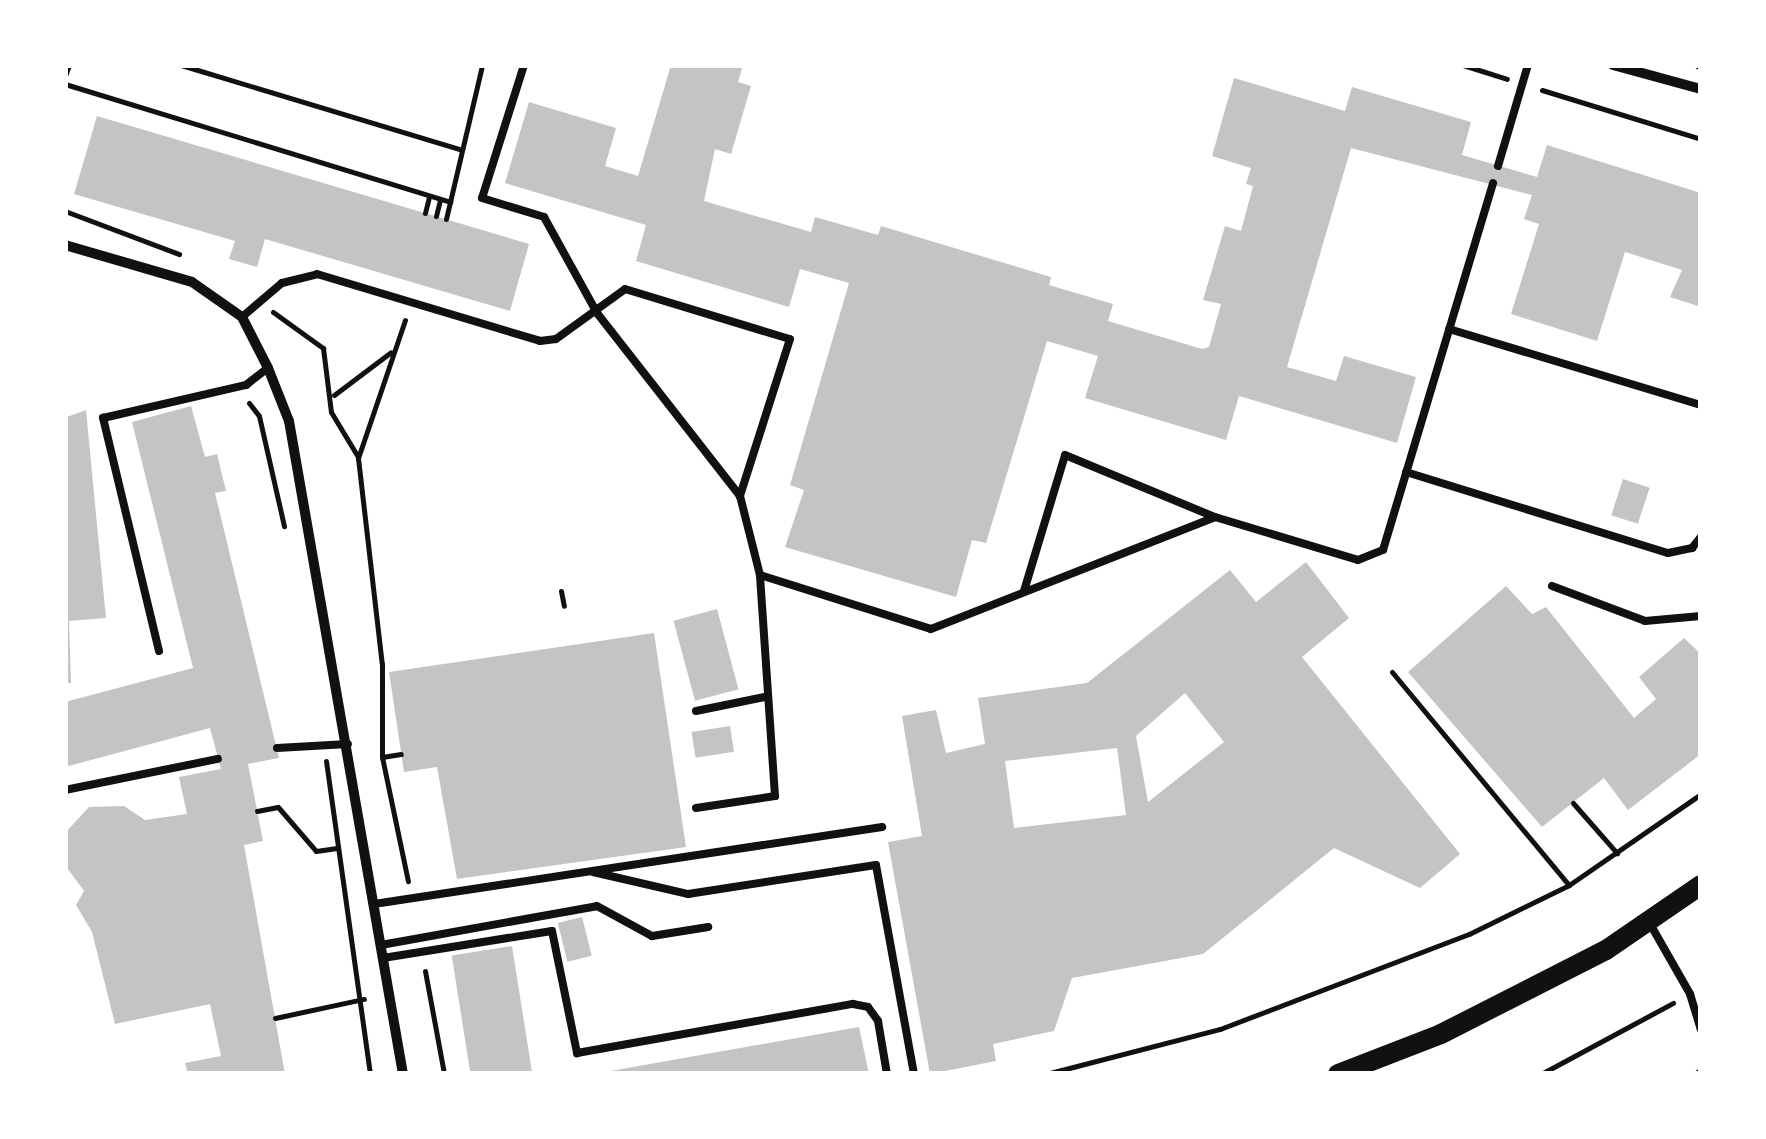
<!DOCTYPE html>
<style>
body{margin:0}
#map{position:relative;width:1766px;height:1139px;overflow:hidden;background:#fff;font-family:"Fira Sans",sans-serif}
div>[style]{position:absolute}
[style*='--x']{left:calc(var(--x)*1px);top:calc(var(--y)*1px);width:calc(var(--w)*1px);rotate:calc(var(--a)*1deg)}
.building>*{inset:0;background:#c4c4c4;transform-origin:0 0}
.path>*{height:5px;margin:-2.5px;padding:0 2.5px;transform-origin:2.5px;border-radius:2.5px;background:#111}
.service>*{height:8px;margin:-4px;padding:0 4px;transform-origin:4px;border-radius:4px;background:#111}
.minor>*{height:10px;margin:-5px;padding:0 5px;transform-origin:5px;border-radius:5px;background:#111}
.secondary>*{height:20px;margin:-10px;padding:0 10px;transform-origin:10px;border-radius:10px;background:#111}
span{translate:-50% -50%;white-space:nowrap;text-align:center;line-height:1.15;-webkit-text-stroke:8px #fff;paint-order:stroke}
.frame{position:absolute;inset:0;border:68px solid #fff;pointer-events:none}
</style>
<div id="map">
<div class="building">
<div style="clip-path:polygon(671px 65px,743px 65px,738px 82px,751px 86px,731px 154px,715px 149px,704px 201px,811px 232px,815px 217px,878px 235px,881px 226px,1051px 277px,1049px 285px,1113px 304px,1108px 321px,1202px 349px,1209px 347px,1221px 304px,1203px 300px,1225px 226px,1241px 231px,1253px 186px,1246px 184px,1251px 168px,1212px 156px,1234px 78px,1345px 111px,1352px 87px,1471px 122px,1462px 155px,1537px 177px,1547px 145px,1701px 193px,1701px 307px,1670px 297px,1682px 270px,1625px 252px,1597px 341px,1511px 314px,1539px 224px,1524px 219px,1532px 195px,1351px 148px,1287px 367px,1336px 381px,1344px 356px,1416px 377px,1397px 443px,1239px 396px,1226px 440px,1085px 398px,1098px 356px,1047px 341px,986px 543px,972px 540px,956px 597px,785px 547px,804px 490px,790px 485px,849px 283px,800px 269px,789px 307px,636px 261px,646px 225px,505px 183px,529px 102px,616px 128px,605px 166px,638px 176px)"></div>
<div style="clip-path:polygon(97px 116px,529px 244px,510px 311px,265px 239px,257px 267px,229px 259px,235px 241px,74px 194px)"></div>
<div style="clip-path:polygon(191px 406px,205px 457px,217px 454px,226px 491px,215px 493px,279px 758px,248px 764px,263px 841px,244px 845px,285px 1074px,188px 1074px,185px 1063px,221px 1056px,210px 1004px,115px 1024px,92px 932px,76px 905px,84px 891px,65px 865px,65px 833px,89px 807px,124px 806px,145px 820px,187px 814px,179px 777px,221px 769px,210px 728px,65px 767px,65px 702px,193px 668px,132px 422px)"></div>
<div style="clip-path:polygon(86px 410px,106px 618px,69px 621px,71px 683px,65px 683px,65px 426px,67px 417px)"></div>
<div style="left:1623px;top:479px;width:28px;height:38px;rotate:18deg"></div>
<div style="clip-path:polygon(evenodd,1306px 562px,1349px 618px,1302px 657px,1460px 854px,1420px 888px,1334px 848px,1203px 954px,1072px 978px,1054px 1031px,993px 1044px,996px 1061px,930px 1074px,888px 842px,922px 836px,902px 716px,936px 710px,946px 753px,985px 744px,978px 698px,1087px 683px,1230px 570px,1256px 602px,1306px 562px,1185px 693px,1224px 742px,1148px 802px,1136px 736px,1185px 693px,1306px 562px,1117px 748px,1126px 815px,1014px 828px,1005px 761px,1117px 748px)"></div>
<div style="clip-path:polygon(1506px 586px,1532px 614px,1546px 607px,1634px 718px,1656px 699px,1639px 677px,1684px 638px,1701px 654px,1701px 754px,1628px 810px,1604px 778px,1542px 827px,1408px 672px)"></div>
<div style="left:717px;top:609px;width:83px;height:45px;rotate:75deg"></div>
<div style="clip-path:polygon(654px 633px,686px 847px,457px 879px,437px 767px,404px 772px,389px 672px)"></div>
<div style="left:730px;top:726px;width:26px;height:39px;rotate:81deg"></div>
<div style="left:582px;top:917px;width:40px;height:25px;rotate:76deg"></div>
<div style="left:512px;top:946px;width:130px;height:61px;rotate:81deg"></div>
<div style="clip-path:polygon(859px 1027px,869px 1074px,605px 1074px,605px 1072px)"></div>
</div>
<div class="path">
<div style="--x:181;--y:65;--w:291;--a:16.8"></div>
<div style="--x:1463;--y:65;--w:46;--a:17.7"></div>
<div style="--x:65;--y:76;--w:12;--a:-70"></div>
<div style="--x:65;--y:84;--w:403;--a:17"></div>
<div style="--x:1542;--y:90;--w:166;--a:17.1"></div>
<div style="--x:65;--y:211;--w:122;--a:20.7"></div>
<div style="--x:425;--y:213;--w:16;--a:-76"></div>
<div style="--x:436;--y:216;--w:16;--a:-76"></div>
<div style="--x:446;--y:219;--w:158;--a:-76.8"></div>
<div style="--x:273;--y:312;--w:62;--a:35.8"></div>
<div style="--x:323;--y:348;--w:64;--a:82.9"></div>
<div style="--x:331;--y:412;--w:52;--a:59"></div>
<div style="--x:405;--y:320;--w:146;--a:108.8"></div>
<div style="--x:358;--y:458;--w:207;--a:83.4"></div>
<div style="--x:382;--y:664;--w:93;--a:90"></div>
<div style="--x:382;--y:757;--w:127;--a:78.2"></div>
<div style="--x:334;--y:395;--w:71;--a:-37"></div>
<div style="--x:249;--y:403;--w:16;--a:52"></div>
<div style="--x:259;--y:416;--w:113;--a:77.2"></div>
<div style="--x:561;--y:591;--w:15;--a:79"></div>
<div style="--x:1392;--y:672;--w:277;--a:50.3"></div>
<div style="--x:382;--y:757;--w:19;--a:-9"></div>
<div style="--x:326;--y:761;--w:316;--a:82"></div>
<div style="--x:1573;--y:803;--w:67;--a:48.7"></div>
<div style="--x:257;--y:811;--w:21;--a:-11"></div>
<div style="--x:278;--y:807;--w:58;--a:49.2"></div>
<div style="--x:316;--y:851;--w:21;--a:-8"></div>
<div style="--x:425;--y:971;--w:105;--a:79.5"></div>
<div style="--x:275;--y:1018;--w:91;--a:-12.1"></div>
<div style="--x:1046;--y:1074;--w:180;--a:-14.5"></div>
<div style="--x:1220;--y:1029;--w:267;--a:-20.9"></div>
<div style="--x:1469;--y:934;--w:111;--a:-26.1"></div>
<div style="--x:1569;--y:885;--w:160;--a:-34.6"></div>
<div style="--x:1541;--y:1074;--w:150;--a:-28.3"></div>
</div>
<div class="service">
<div style="--x:524;--y:65;--w:139;--a:107.5"></div>
<div style="--x:482;--y:198;--w:65;--a:17"></div>
<div style="--x:544;--y:217;--w:110;--a:61.1"></div>
<div style="--x:597;--y:313;--w:232;--a:52"></div>
<div style="--x:740;--y:496;--w:81;--a:75.8"></div>
<div style="--x:760;--y:575;--w:179;--a:17.5"></div>
<div style="--x:931;--y:629;--w:305;--a:-21.5"></div>
<div style="--x:1215;--y:517;--w:149;--a:16.7"></div>
<div style="--x:1358;--y:560;--w:27;--a:-22"></div>
<div style="--x:1383;--y:550;--w:383;--a:-73.3"></div>
<div style="--x:1698;--y:65;--w:4;--a:34"></div>
<div style="--x:1498;--y:166;--w:105;--a:-73.5"></div>
<div style="--x:242;--y:317;--w:52;--a:-40.4"></div>
<div style="--x:282;--y:283;--w:36;--a:-14"></div>
<div style="--x:317;--y:274;--w:233;--a:16.7"></div>
<div style="--x:540;--y:341;--w:16;--a:-7"></div>
<div style="--x:556;--y:339;--w:85;--a:-35.9"></div>
<div style="--x:625;--y:289;--w:172;--a:16.9"></div>
<div style="--x:790;--y:339;--w:165;--a:107.7"></div>
<div style="--x:1449;--y:329;--w:263;--a:16.8"></div>
<div style="--x:1406;--y:472;--w:274;--a:17.2"></div>
<div style="--x:1668;--y:553;--w:25;--a:-12"></div>
<div style="--x:1692;--y:548;--w:14;--a:-51"></div>
<div style="--x:1552;--y:586;--w:99;--a:20.6"></div>
<div style="--x:1645;--y:621;--w:56;--a:-5.1"></div>
<div style="--x:1024;--y:591;--w:142;--a:-73.2"></div>
<div style="--x:1065;--y:455;--w:162;--a:22.5"></div>
<div style="--x:159;--y:651;--w:240;--a:-103.5"></div>
<div style="--x:103;--y:418;--w:147;--a:-13"></div>
<div style="--x:246;--y:385;--w:28;--a:-38"></div>
<div style="--x:696;--y:711;--w:70;--a:-11.5"></div>
<div style="--x:277;--y:748;--w:71;--a:-3.2"></div>
<div style="--x:65;--y:790;--w:156;--a:-11.5"></div>
<div style="--x:696;--y:808;--w:80;--a:-8.6"></div>
<div style="--x:775;--y:796;--w:222;--a:-93.9"></div>
<div style="--x:593;--y:872;--w:98;--a:13"></div>
<div style="--x:688;--y:894;--w:190;--a:-8.8"></div>
<div style="--x:876;--y:865;--w:212;--a:79.7"></div>
<div style="--x:374;--y:904;--w:514;--a:-8.62"></div>
<div style="--x:1649;--y:922;--w:83;--a:60.3"></div>
<div style="--x:1690;--y:994;--w:37;--a:73"></div>
<div style="--x:381;--y:945;--w:219;--a:-10.2"></div>
<div style="--x:597;--y:906;--w:63;--a:28.6"></div>
<div style="--x:652;--y:936;--w:57;--a:-9.1"></div>
<div style="--x:383;--y:958;--w:171;--a:-9.1"></div>
<div style="--x:552;--y:931;--w:125;--a:78.4"></div>
<div style="--x:577;--y:1053;--w:280;--a:-10.1"></div>
<div style="--x:853;--y:1004;--w:15;--a:11"></div>
<div style="--x:868;--y:1007;--w:17;--a:54"></div>
<div style="--x:878;--y:1021;--w:54;--a:80.4"></div>
<div style="--x:1698;--y:1074;--w:4;--a:-34"></div>
</div>
<div class="minor">
<div style="--x:1613;--y:65;--w:91;--a:15.3"></div>
<div style="--x:65;--y:245;--w:132;--a:16.2"></div>
<div style="--x:192;--y:282;--w:61;--a:35"></div>
<div style="--x:242;--y:317;--w:57;--a:63"></div>
<div style="--x:268;--y:368;--w:57;--a:68.4"></div>
<div style="--x:289;--y:421;--w:663;--a:80.1"></div>
</div>
<div class="secondary">
<div style="--x:1338;--y:1074;--w:110;--a:-21.2"></div>
<div style="--x:1441;--y:1034;--w:185;--a:-27"></div>
<div style="--x:1606;--y:950;--w:115;--a:-34.4"></div>
</div>
<div class="frame"></div>
</div>
